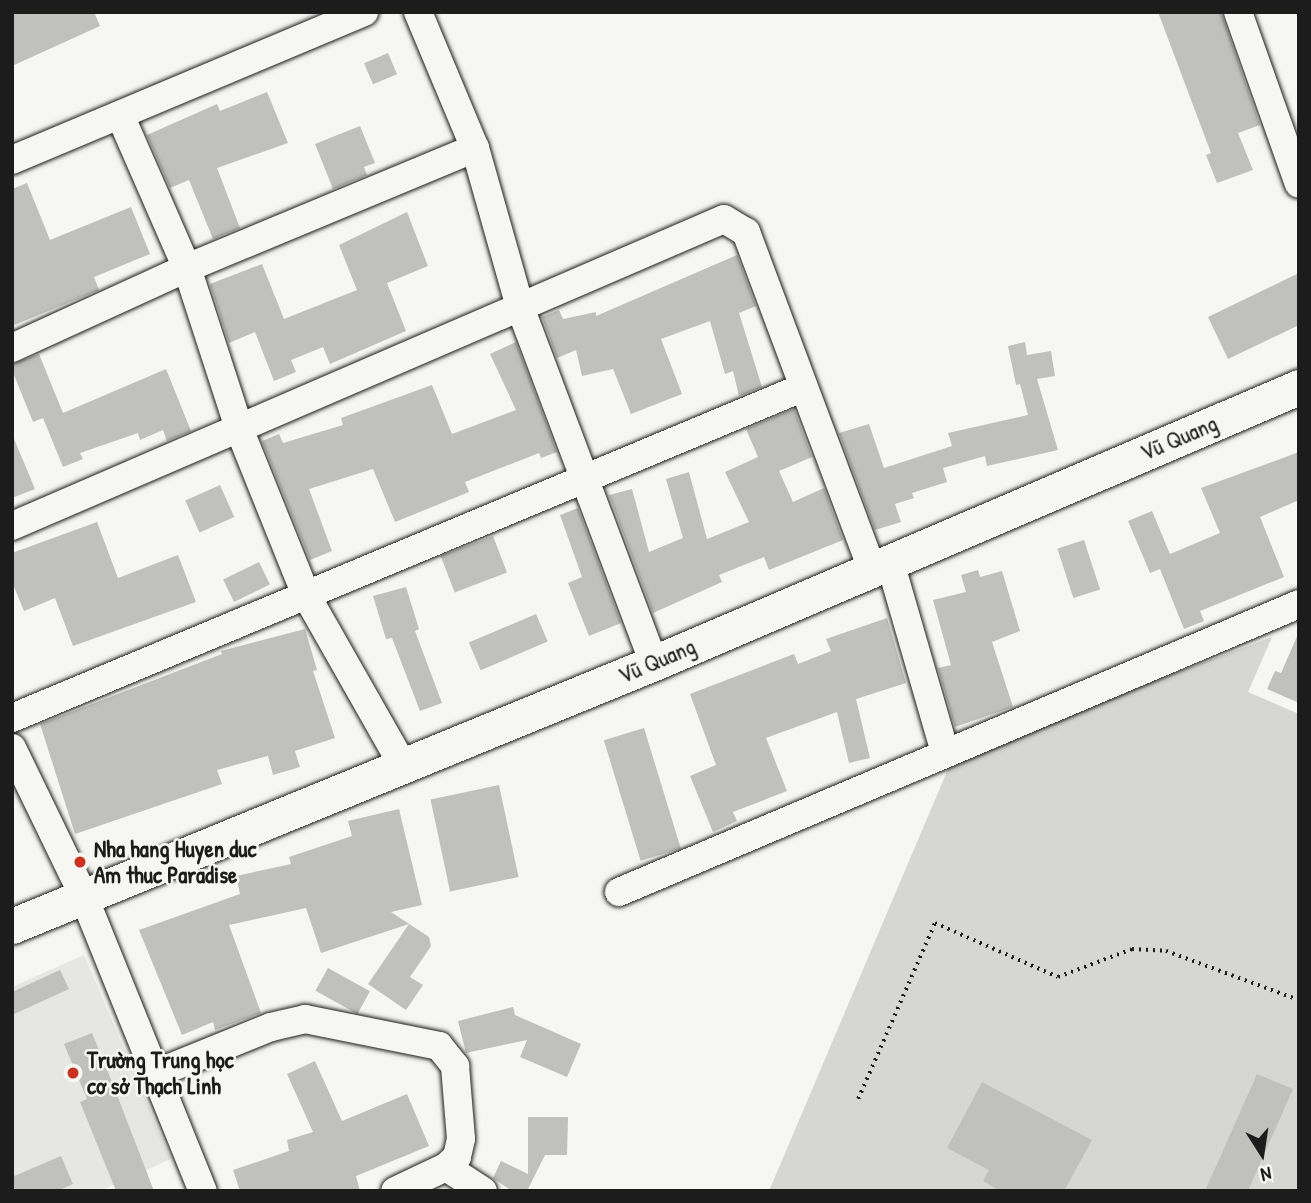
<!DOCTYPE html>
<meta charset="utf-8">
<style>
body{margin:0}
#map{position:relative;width:1311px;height:1203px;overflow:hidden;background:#f6f6f2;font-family:"Patrick Hand",sans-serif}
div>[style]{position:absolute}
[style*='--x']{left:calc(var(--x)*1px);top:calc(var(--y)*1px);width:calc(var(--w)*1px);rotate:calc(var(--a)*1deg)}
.built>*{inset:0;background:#e6e6e2}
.green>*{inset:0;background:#d6d6d2}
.building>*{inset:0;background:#c0c0bd;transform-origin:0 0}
.path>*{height:3.5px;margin-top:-1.75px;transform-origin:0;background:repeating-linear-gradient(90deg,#1c1c1c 0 2px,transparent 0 7px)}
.roads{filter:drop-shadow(0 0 2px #1c1c1c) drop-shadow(0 0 2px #1c1c1c)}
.minor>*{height:28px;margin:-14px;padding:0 14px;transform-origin:14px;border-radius:14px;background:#f6f6f2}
.major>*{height:35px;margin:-17.5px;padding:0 17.5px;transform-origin:17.5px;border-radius:17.5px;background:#f6f6f2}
.dots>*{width:19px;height:19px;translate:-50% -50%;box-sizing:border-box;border:4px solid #f6f6f2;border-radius:50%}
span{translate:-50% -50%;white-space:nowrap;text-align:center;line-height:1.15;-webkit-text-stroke:5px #f6f6f2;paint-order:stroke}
.street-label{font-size:23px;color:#1c1c1c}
.poi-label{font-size:23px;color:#1c1c1c;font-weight:700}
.left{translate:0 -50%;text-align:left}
.frame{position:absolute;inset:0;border:14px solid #1c1c1c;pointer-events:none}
.north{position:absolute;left:1227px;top:1119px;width:70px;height:70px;-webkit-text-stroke:5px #f6f6f2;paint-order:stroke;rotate:168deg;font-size:19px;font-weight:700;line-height:28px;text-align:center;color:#1c1c1c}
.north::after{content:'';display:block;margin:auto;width:24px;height:32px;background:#1c1c1c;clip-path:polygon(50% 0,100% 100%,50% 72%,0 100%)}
</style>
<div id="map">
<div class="built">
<div style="clip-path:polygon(84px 955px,171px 1159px,100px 1191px,12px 1191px,12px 987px)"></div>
</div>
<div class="green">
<div style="clip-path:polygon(1272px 637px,1248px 692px,1299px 714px,1299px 1191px,769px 1191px,954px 755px)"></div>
</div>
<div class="building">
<div style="clip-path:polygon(12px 12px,94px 12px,100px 26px,12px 66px)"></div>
<div style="clip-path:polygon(1158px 12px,1221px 12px,1260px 125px,1238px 133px,1253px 170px,1217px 183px,1206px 155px,1211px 153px)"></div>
<div style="left:388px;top:53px;width:23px;height:26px;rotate:67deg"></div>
<div style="clip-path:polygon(267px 92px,288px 143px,217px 168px,240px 228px,213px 239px,189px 180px,170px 188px,147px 135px,217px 104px,220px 111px)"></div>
<div style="clip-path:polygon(360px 126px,375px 163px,364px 167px,367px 175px,333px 189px,315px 144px)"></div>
<div style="clip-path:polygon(27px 183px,50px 240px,131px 207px,150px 254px,94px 277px,99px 290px,12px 326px,12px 189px)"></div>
<div style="clip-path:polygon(407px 212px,428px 266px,387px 283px,406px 331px,330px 364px,323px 347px,291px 360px,296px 372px,274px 381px,255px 332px,229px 343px,210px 284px,262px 264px,284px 319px,357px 290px,339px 245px)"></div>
<div style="clip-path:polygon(737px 255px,756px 306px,739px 313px,762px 387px,739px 396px,733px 371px,725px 374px,710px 321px,661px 339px,682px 394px,631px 414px,613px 369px,582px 376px,576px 350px,557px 358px,542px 317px,559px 310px,563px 319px,596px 312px,596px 316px)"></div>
<div style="clip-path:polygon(1299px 273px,1299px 325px,1228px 359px,1208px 317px)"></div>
<div style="clip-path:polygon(516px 342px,557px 452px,541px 458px,539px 453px,465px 482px,469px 492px,395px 522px,373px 469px,309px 489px,332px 551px,310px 560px,262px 441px,279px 434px,283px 443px,343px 425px,341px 418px,432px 385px,452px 434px,516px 410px,490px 354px)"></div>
<div style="clip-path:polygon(1025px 342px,1027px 355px,1051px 351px,1055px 376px,1037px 379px,1058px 450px,987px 466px,985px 456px,943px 468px,947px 482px,912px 493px,914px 498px,895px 504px,901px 522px,875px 530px,839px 433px,869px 424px,884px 468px,952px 446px,948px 433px,1028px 415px,1020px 384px,1016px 385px,1008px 346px)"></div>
<div style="clip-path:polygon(39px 354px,63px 413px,166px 369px,191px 431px,167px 441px,163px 430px,140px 440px,138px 433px,80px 453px,83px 459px,63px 467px,43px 418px,33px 422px,12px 370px,12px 364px)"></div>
<div style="clip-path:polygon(794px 409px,812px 457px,779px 471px,793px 502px,824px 488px,843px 540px,769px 570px,764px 557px,719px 575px,722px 582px,653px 613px,609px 495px,632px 489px,649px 552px,683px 538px,666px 479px,689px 472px,707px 539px,749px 522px,725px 472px,758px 457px,746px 429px)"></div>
<div style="clip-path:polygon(12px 434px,35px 489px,12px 498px)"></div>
<div style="clip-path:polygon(1299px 452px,1299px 500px,1260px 517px,1284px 577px,1200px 611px,1204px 621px,1184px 629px,1160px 569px,1150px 573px,1128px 521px,1152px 511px,1170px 554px,1220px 533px,1201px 488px)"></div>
<div style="left:220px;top:485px;width:35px;height:38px;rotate:66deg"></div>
<div style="clip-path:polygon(578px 508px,621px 623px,589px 636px,568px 583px,582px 577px,560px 515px)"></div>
<div style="clip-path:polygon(97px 522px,118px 578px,178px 555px,196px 602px,73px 646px,55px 598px,24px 611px,12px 582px,12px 553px)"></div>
<div style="left:493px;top:536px;width:39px;height:56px;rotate:69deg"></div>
<div style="left:1084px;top:540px;width:52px;height:28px;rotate:72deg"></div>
<div style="left:259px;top:562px;width:25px;height:40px;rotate:64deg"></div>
<div style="clip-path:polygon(978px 570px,980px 577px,1002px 571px,1020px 631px,992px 642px,1013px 707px,955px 727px,938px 668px,951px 665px,933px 600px,966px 592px,961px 575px)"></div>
<div style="clip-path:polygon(406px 587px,419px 629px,415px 631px,442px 703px,420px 711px,392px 638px,386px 639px,373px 596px)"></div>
<div style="left:536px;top:614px;width:30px;height:73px;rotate:67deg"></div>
<div style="clip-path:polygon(887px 618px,906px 683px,856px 699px,870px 758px,849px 763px,837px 712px,766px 738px,787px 791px,733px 812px,737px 821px,713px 832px,690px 776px,716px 765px,690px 694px,794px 654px,798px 664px,831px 651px,826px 639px)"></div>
<div style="clip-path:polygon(305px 629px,317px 670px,313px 671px,335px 738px,295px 751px,300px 767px,273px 775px,268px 756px,217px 770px,222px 784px,75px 834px,40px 724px,222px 654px,221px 651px)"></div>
<div style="clip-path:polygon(1299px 632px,1299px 703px,1267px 689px,1275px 671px,1281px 673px)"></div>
<div style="left:644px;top:728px;width:126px;height:42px;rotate:73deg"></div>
<div style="left:499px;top:785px;width:94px;height:70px;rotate:78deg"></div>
<div style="clip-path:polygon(399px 809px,422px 905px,391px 912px,429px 937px,431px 946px,410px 977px,423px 985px,406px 1010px,368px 984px,409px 924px,321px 953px,306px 908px,229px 925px,261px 1013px,215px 1030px,213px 1022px,182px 1035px,139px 930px,240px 894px,236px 876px,291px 864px,289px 857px,352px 836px,348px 821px)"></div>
<div style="left:328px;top:968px;width:48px;height:26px;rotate:29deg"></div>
<div style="clip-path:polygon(60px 970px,69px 989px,12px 1015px,12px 992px)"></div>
<div style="clip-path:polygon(513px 1007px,515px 1015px,581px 1044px,567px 1077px,520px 1057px,527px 1040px,466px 1053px,458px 1021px)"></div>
<div style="clip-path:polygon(92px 1033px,112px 1082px,154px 1191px,116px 1191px,80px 1102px,87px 1099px,64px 1044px)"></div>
<div style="clip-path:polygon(315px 1061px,342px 1121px,407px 1094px,429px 1146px,356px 1176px,360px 1191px,240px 1191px,233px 1170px,289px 1151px,287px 1140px,313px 1132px,287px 1074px)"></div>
<div style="clip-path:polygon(1257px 1074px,1293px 1089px,1248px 1191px,1205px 1191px)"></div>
<div style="clip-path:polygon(982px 1082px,1092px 1140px,1064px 1191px,1000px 1191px,983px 1181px,989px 1170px,947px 1148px)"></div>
<div style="clip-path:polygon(528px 1117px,568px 1117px,567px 1155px,545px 1155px,527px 1191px,512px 1191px,493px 1178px,501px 1161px,528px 1174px)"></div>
<div style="clip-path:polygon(61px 1156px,73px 1184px,57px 1191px,12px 1191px,12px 1177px)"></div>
</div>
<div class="path">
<div style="--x:858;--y:1099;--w:192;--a:-66.4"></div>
<div style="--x:935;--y:923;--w:134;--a:23.7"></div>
<div style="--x:1058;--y:977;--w:79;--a:-20.7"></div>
<div style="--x:1132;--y:949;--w:34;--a:3"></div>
<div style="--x:1166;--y:951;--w:142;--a:20.2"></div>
</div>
<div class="roads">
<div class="minor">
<div style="--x:418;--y:12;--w:147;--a:67.3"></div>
<div style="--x:475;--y:148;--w:165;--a:74.2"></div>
<div style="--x:520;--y:307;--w:380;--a:69.4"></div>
<div style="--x:1238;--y:12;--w:182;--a:70.5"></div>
<div style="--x:120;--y:115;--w:167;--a:66.4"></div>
<div style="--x:187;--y:268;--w:171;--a:72"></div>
<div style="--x:240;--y:431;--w:175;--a:68.1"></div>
<div style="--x:305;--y:593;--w:197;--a:60.4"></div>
<div style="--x:12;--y:160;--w:382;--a:-22.8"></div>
<div style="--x:12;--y:348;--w:192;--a:-24.6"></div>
<div style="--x:187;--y:268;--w:312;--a:-22.6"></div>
<div style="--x:12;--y:526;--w:775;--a:-23.32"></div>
<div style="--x:724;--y:219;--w:26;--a:31"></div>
<div style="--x:746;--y:232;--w:360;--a:69.5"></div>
<div style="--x:890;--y:562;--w:199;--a:73.9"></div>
<div style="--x:12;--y:718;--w:858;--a:-22.68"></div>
<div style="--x:12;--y:748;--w:165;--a:64.2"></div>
<div style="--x:84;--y:897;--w:317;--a:68"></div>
<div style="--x:619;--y:892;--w:738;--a:-22.95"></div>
<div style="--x:155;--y:1074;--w:125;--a:-22.1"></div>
<div style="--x:271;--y:1027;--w:35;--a:-13"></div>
<div style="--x:305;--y:1019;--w:137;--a:11.4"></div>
<div style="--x:439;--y:1046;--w:26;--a:51"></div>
<div style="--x:455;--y:1066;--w:73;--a:85.3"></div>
<div style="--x:461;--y:1139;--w:18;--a:103"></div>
<div style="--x:457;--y:1157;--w:15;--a:138"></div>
<div style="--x:446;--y:1167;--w:56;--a:154.8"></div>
<div style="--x:446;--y:1167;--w:44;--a:33"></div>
</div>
<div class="major">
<div style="--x:12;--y:926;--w:694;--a:-22.28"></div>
<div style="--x:654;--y:663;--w:702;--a:-23.17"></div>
</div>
</div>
<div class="dots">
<div style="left:80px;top:862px;background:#c8321e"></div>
<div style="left:73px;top:1073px;background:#c8321e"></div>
</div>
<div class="street-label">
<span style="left:1179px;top:438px;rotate:-23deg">Vũ Quang</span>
<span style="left:657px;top:661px;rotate:-23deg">Vũ Quang</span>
</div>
<div class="poi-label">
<span class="left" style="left:94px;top:862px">Nha hang Huyen duc<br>Am thuc Paradise</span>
<span class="left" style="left:87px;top:1073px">Trường Trung học<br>cơ sở Thạch Linh</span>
</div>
<div class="frame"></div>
<div class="north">N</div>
</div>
